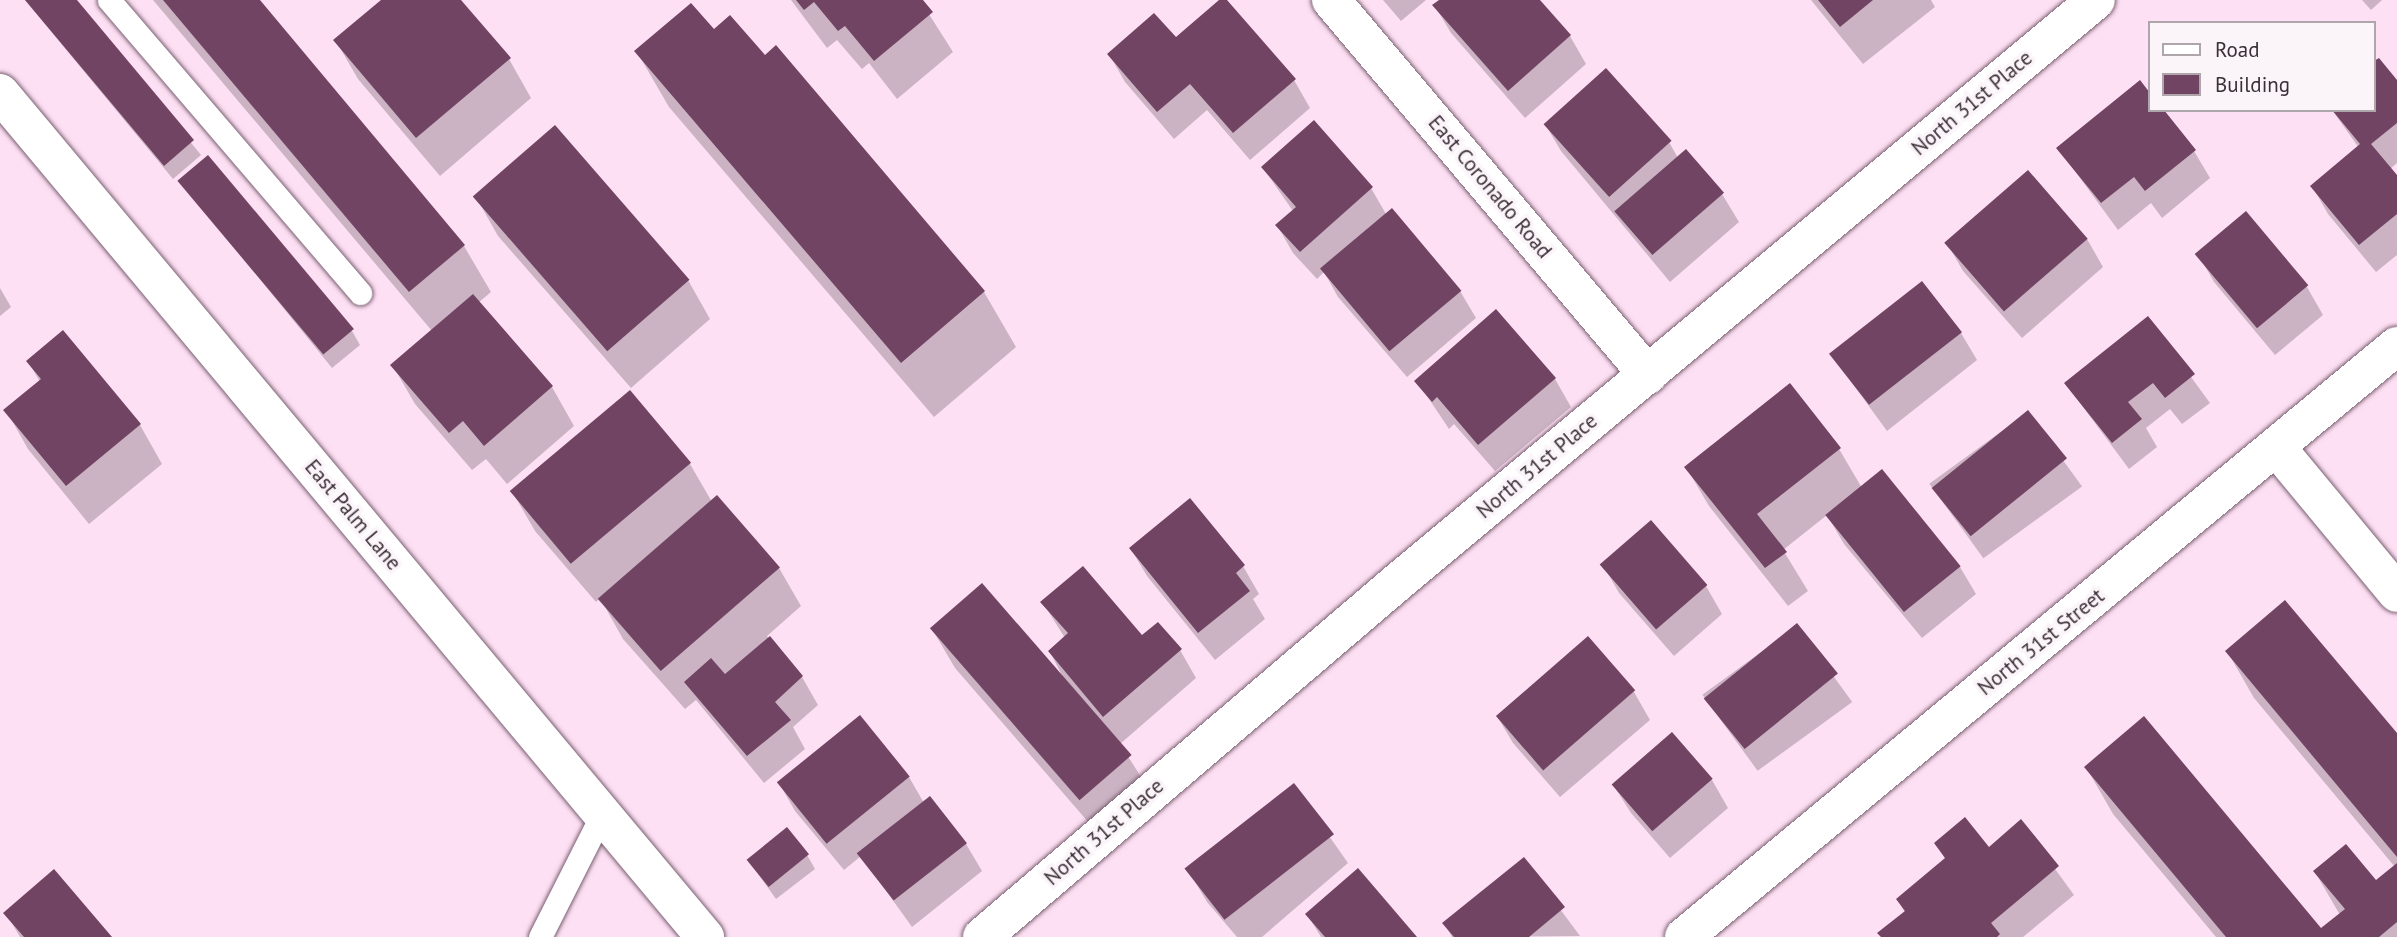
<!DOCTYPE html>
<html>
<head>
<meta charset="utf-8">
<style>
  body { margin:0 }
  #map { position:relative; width:2397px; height:937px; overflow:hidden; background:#fee0f4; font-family:"PT Sans",sans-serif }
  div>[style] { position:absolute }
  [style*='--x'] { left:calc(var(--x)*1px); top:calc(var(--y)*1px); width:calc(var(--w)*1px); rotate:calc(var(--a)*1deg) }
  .shadow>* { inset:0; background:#0003; transform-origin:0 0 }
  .building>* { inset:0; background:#714464; transform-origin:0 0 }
  .roads { filter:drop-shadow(0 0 2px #795f70) drop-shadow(0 0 2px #795f70) }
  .service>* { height:23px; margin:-11.5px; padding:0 11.5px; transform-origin:11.5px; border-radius:11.5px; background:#fff }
  .minor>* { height:38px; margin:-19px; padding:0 19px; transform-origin:19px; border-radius:19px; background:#fff }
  span { translate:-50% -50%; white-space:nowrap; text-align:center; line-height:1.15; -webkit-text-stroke:7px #fbf5f9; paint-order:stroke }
  .street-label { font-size:21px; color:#3a2f36 }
  .legend { position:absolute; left:2148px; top:21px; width:228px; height:91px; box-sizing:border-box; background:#fbf5f9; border:2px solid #aea6ab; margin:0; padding:9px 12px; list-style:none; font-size:21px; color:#3a2f36 }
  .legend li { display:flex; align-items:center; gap:14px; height:35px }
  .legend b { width:35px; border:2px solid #aea6ab }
</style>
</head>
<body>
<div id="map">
  <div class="shadow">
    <i style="clip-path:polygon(25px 0,75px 0,201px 155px,173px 179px)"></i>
    <i style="clip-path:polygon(153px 0,258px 0,464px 246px,491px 292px,478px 303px,552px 387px,574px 426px,507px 484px,486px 459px,472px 470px,415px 404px,393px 366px,432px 331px)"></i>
    <i style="clip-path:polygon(384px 0,459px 0,509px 59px,531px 98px,440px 176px,358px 79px,336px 41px)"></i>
    <i style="clip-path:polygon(791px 0,920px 0,953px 52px,897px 99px,869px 63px,862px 69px,837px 40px,827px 48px)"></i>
    <i style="clip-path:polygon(1222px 0,1294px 80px,1310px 108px,1250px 160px,1207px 110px,1174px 139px,1125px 82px,1109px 54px,1176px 40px)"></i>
    <i style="clip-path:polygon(1383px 0,1426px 0,1401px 21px)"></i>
    <i style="clip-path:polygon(1441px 0,1538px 0,1570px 36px,1586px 64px,1525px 118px,1451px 33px,1435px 6px)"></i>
    <i style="clip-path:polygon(1811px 0,1931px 0,1935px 7px,1863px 64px)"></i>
    <i style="clip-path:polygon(2362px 0,2382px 0,2371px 10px)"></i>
    <i style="clip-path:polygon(713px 32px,984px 292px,1016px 347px,934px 417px,669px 107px,637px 52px)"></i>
    <i style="clip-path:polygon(2139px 83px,2150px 96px,2150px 110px,2194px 151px,2210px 178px,2162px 218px,2151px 203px,2118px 230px,2058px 148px)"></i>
    <i style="clip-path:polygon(2397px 83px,2397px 163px,2390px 169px,2397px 178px,2397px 255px,2376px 272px,2328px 214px,2312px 186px,2359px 148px,2332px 110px,2374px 110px)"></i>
    <i style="clip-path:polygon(1545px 124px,1669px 142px,1678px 158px,1722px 194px,1739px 222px,1670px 282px,1561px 151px)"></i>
    <i style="clip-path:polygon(1263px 168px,1371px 188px,1386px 214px,1460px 291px,1476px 318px,1407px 377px,1338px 297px,1324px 272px,1317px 279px,1293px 253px,1277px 225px,1293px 211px)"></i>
    <i style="clip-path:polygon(2028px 172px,2087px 239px,2103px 267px,2022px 338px,1963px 271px,1947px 243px)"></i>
    <i style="clip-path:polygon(180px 181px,352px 331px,360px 345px,332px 368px)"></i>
    <i style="clip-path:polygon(476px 197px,688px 280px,710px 319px,631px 388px,498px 236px)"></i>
    <i style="clip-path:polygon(2198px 254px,2307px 287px,2323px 315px,2275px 355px,2214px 282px)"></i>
    <i style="clip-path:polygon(0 288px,11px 307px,0 316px)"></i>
    <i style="clip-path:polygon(1496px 312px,1555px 379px,1571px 407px,1495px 471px,1454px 424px,1449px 429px,1417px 381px)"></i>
    <i style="clip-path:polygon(2148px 318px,2210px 403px,2182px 424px,2170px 409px,2146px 428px,2157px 447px,2129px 469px,2066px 384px)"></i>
    <i style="clip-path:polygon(63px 332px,140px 425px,162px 464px,89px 524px,28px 449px,6px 410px,40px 382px,28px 361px)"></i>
    <i style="clip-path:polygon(1961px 333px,1977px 360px,1887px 431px,1831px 354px)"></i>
    <i style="clip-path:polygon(630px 393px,690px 464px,712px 502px,779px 568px,801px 606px,767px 636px,802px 677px,818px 705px,793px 727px,805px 749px,764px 783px,696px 700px,685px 709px,623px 639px,600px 598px,596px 602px,535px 531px,513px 493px)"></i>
    <i style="left:2028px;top:412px;width:92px;height:122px;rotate:54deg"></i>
    <i style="clip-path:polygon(1839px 449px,1862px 488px,1960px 567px,1976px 594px,1922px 638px,1844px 544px,1827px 515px,1783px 550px,1808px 591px,1788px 606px,1709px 506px,1686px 467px)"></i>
    <i style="clip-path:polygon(1131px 549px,1243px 566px,1259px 594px,1253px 599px,1265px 619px,1215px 660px,1147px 576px)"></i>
    <i style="clip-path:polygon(1603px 565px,1706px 586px,1722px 614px,1674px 656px,1619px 593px)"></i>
    <i style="clip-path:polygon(1043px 603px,1180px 650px,1196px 678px,1120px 744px,1152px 794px,1102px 838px,955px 668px,932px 629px,1065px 681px,1050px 652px,1065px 638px)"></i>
    <i style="left:1797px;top:626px;width:94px;height:117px;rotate:54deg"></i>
    <i style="clip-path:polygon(1588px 638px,1634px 692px,1650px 720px,1560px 797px,1513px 743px,1497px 716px)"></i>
    <i style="clip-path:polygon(2227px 651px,2397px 736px,2397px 937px,2216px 937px,2113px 814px,2086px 767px,2320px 931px,2340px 915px,2315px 872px,2376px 883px,2395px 867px,2254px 698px)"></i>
    <i style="clip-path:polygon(909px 777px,924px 803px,966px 844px,982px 871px,912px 927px,861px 856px,844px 870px,795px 811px,779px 783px)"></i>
    <i style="clip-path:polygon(1712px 780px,1728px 808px,1670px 858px,1631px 813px,1614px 786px)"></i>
    <i style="clip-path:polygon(1294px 786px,1348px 863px,1262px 937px,1237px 937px,1207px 902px,1191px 875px)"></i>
    <i style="clip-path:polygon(2021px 822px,2074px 895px,2023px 937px,1882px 937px,1905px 913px,1898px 899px,1946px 860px,1936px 843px,1988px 849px)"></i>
    <i style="clip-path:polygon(807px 855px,815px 869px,776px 899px,748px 860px)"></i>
    <i style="clip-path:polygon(1523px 859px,1580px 936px,1452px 937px,1444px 923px)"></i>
    <i style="clip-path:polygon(6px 913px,110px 937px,20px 937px)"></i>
    <i style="clip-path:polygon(1307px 914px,1414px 937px,1321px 937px)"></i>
  </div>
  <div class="building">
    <i style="clip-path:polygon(25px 0,77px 0,194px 140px,164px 166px)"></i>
    <i style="clip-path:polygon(163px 0,260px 0,465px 245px,409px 292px)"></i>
    <i style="clip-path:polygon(381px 0,461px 0,511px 58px,416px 138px,333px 40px)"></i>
    <i style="clip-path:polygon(796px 0,923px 0,933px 12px,874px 61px,845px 26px,838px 31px,814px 2px,804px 10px)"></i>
    <i style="clip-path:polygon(1219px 0,1227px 0,1296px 79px,1233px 133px,1190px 84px,1157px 112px,1107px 54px,1154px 13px,1176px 37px)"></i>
    <i style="clip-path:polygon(1439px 0,1540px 0,1571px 35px,1508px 91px,1432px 5px)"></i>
    <i style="clip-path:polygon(1818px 0,1873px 0,1840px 27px)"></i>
    <i style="clip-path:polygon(691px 3px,714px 29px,730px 15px,765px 55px,776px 45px,985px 291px,901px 363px,634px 51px)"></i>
    <i style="clip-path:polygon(2379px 58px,2397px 80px,2397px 123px,2371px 144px,2397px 175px,2397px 214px,2359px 245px,2310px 186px,2360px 144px,2332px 110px,2374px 110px,2374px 61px)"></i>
    <i style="left:1606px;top:68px;width:98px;height:84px;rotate:48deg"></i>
    <i style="clip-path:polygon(2140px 80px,2150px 93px,2150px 110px,2164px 110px,2196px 150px,2145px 191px,2134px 177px,2101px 203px,2056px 148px)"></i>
    <i style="clip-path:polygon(1314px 120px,1373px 187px,1300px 252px,1275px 225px,1296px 207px,1261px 167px)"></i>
    <i style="left:555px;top:125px;width:205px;height:109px;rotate:49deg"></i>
    <i style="left:1686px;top:149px;width:58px;height:95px;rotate:49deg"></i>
    <i style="left:208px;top:155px;width:227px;height:40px;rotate:50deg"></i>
    <i style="left:2028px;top:170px;width:91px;height:111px;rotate:49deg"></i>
    <i style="left:1392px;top:208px;width:108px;height:94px;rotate:50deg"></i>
    <i style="left:2246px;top:211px;width:97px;height:67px;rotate:50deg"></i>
    <i style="left:1922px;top:281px;width:65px;height:118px;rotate:52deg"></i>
    <i style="clip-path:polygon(473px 294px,553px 386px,484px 446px,463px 421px,449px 433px,390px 365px)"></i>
    <i style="clip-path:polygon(1496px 309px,1556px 378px,1478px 445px,1437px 397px,1432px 402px,1414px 381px)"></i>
    <i style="clip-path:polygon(2148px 316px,2195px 374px,2165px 398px,2153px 383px,2128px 402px,2142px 419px,2112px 443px,2064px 383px)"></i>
    <i style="clip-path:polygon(63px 330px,141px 424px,66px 486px,3px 410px,41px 379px,26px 361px)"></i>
    <i style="clip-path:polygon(1790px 383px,1841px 448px,1757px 514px,1787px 552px,1765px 568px,1684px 467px)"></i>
    <i style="left:630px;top:390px;width:95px;height:157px;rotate:50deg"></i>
    <i style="left:2028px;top:410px;width:62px;height:124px;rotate:51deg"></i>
    <i style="left:1882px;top:469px;width:125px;height:73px;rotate:51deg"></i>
    <i style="left:717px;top:495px;width:96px;height:158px;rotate:49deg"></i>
    <i style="clip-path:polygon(1190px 498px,1245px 565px,1236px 573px,1250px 591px,1198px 633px,1129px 548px)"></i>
    <i style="left:1651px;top:520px;width:86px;height:68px;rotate:49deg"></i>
    <i style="clip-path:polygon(1083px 566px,1142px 635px,1158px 622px,1182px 649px,1103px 717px,1048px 651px,1068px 633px,1040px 602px)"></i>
    <i style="left:982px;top:583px;width:228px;height:69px;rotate:49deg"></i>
    <i style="clip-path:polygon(2285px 600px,2397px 733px,2397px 857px,2225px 651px)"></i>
    <i style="left:1797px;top:623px;width:65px;height:120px;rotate:51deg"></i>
    <i style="clip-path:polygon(770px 636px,803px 676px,775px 702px,791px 720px,747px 756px,684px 682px,711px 658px,725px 674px)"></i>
    <i style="left:1588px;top:636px;width:72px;height:122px;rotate:49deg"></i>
    <i style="left:860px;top:715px;width:79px;height:107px;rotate:51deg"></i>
    <i style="clip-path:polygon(2144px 716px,2321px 928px,2345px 909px,2313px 871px,2346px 844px,2376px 880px,2397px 863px,2397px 922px,2379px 937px,2226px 937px,2084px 767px)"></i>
    <i style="left:1672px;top:732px;width:62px;height:80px;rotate:49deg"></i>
    <i style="left:1294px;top:783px;width:65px;height:139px;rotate:52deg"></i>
    <i style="left:930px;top:796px;width:60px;height:93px;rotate:52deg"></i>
    <i style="clip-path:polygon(1965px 817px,1989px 847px,2021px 819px,2059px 866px,1991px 923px,2000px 934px,1997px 937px,1881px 937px,1877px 933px,1905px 911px,1896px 899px,1945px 858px,1934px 843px)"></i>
    <i style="left:787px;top:827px;width:35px;height:52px;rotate:51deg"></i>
    <i style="clip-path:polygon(1524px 857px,1565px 907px,1529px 937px,1454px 937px,1442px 923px)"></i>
    <i style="clip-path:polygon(1358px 868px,1417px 937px,1325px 937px,1305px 914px)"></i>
    <i style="clip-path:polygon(54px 869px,112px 937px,24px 937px,3px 913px)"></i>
  </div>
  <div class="roads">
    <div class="service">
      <i style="--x:109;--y:0;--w:386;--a:49.4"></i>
      <i style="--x:540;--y:937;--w:138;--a:-63.2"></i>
    </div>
    <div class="minor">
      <i style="--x:1331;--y:0;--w:491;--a:49.8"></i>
      <i style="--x:0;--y:93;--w:1100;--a:50.13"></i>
      <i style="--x:2277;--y:448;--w:188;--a:50.4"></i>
      <i style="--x:982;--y:937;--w:548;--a:-40.49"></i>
      <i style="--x:1399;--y:581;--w:907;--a:-39.81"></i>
      <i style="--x:1684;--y:937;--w:926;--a:-39.66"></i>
    </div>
  </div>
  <div class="street-label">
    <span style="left:1972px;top:103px;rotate:-40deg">North 31st Place</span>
    <span style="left:1490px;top:187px;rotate:50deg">East Coronado Road</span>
    <span style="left:1537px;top:466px;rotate:-40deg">North 31st Place</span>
    <span style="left:353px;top:515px;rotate:50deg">East Palm Lane</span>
    <span style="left:2041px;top:642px;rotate:-39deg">North 31st Street</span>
    <span style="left:1104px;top:832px;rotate:-41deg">North 31st Place</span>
  </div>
  <ul class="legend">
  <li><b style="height:9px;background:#fff"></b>Road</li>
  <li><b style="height:19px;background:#714464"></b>Building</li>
  </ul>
</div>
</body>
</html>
